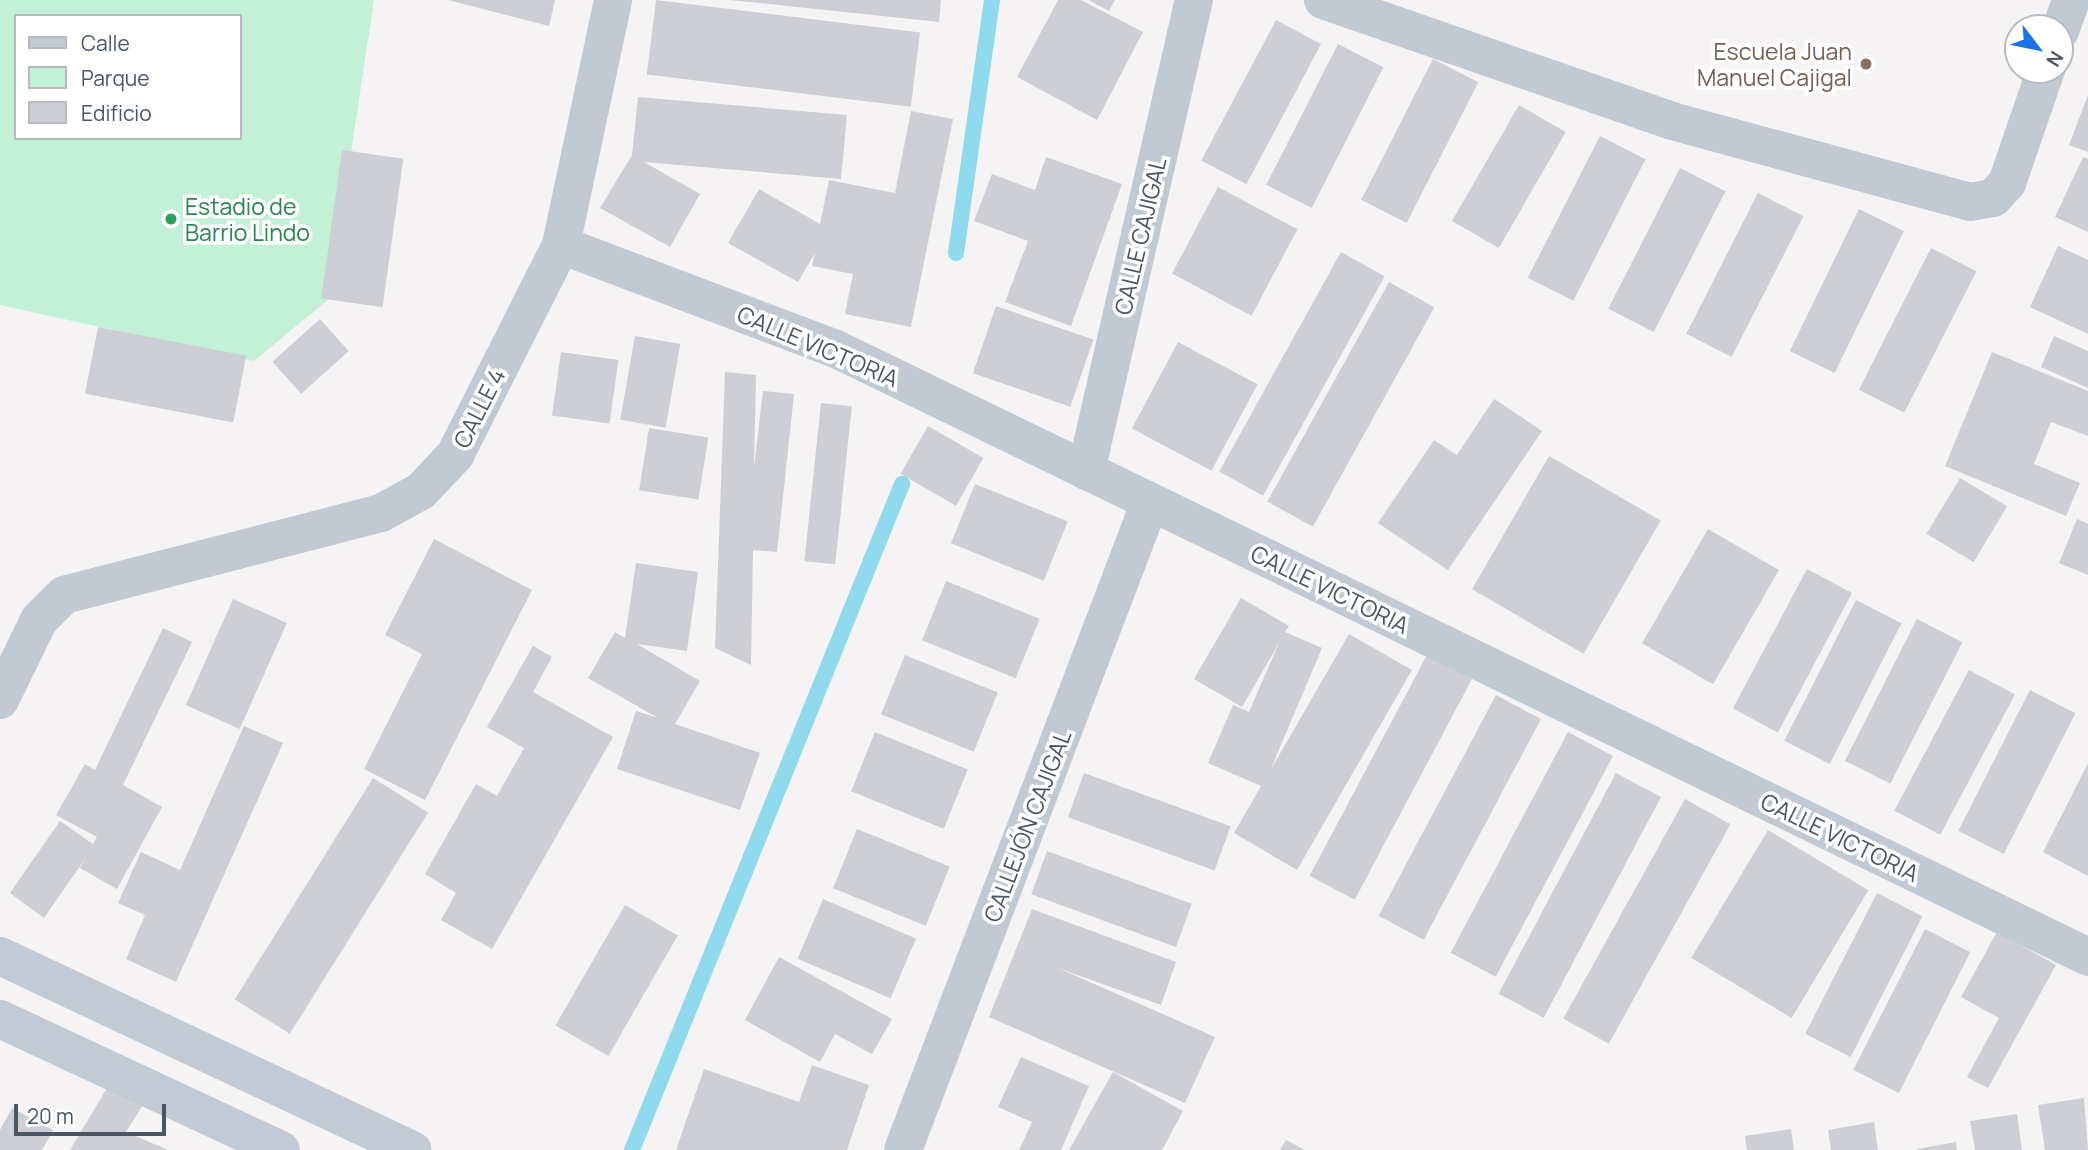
<!DOCTYPE html>
<html>
<head>
<meta charset="utf-8">
<style>
  body { margin:0 }
  #map { position:relative; width:2088px; height:1150px; overflow:hidden; background:#f5f3f3; font-family:Manrope,sans-serif }
  div>[style] { position:absolute }
  [style*='--x'] { left:calc(var(--x)*1px); top:calc(var(--y)*1px); width:calc(var(--w)*1px); rotate:calc(var(--a)*1deg) }
  .green>* { inset:0; background:#c3f1d5 }
  .stream>* { height:16px; margin:-8px; padding:0 8px; transform-origin:8px; border-radius:8px; background:#90daee }
  .building>* { inset:0; background:#cdcfd5; transform-origin:0 0 }
  .street>* { height:38px; margin:-19px; padding:0 19px; transform-origin:19px; border-radius:19px; background:#c1cad2 }
  .secondary>* { height:38px; margin:-19px; padding:0 19px; transform-origin:19px; border-radius:19px; background:#c1cbd6 }
  .dots>* { width:19px; height:19px; translate:-50% -50%; box-sizing:border-box; border:4px solid #fff; border-radius:50% }
  span { translate:-50% -50%; white-space:nowrap; text-align:center; line-height:1.15; -webkit-text-stroke:7px #fff; paint-order:stroke }
  .education-label { font-size:23px; color:#785e54 }
  .right { translate:-100% -50%; text-align:right }
  .leisure-label { font-size:23px; color:#27864d }
  .left { translate:0 -50%; text-align:left }
  .street-label { font-size:23px; color:#4a5661 }
  .legend { position:absolute; left:14px; top:14px; width:228px; height:126px; box-sizing:border-box; background:#fff; border:2px solid #b7bbc0; margin:0; padding:9px 12px; list-style:none; font-size:21px; color:#4a5661 }
  .legend li { display:flex; align-items:center; gap:14px; height:35px }
  .legend b { width:35px; border:2px solid #b7bbc0 }
  .north { position:absolute; left:2004px; top:14px; width:70px; height:70px; box-sizing:border-box; background:#fff; border:2px solid #b7bbc0; border-radius:50%; rotate:122deg; font-size:19px; font-weight:700; line-height:28px; text-align:center; color:#4a5661 }
  .north::after { content:''; display:block; margin:auto; width:24px; height:32px; background:#1a73e8; clip-path:polygon(50% 0,100% 100%,50% 72%,0 100%) }
  .scale { position:absolute; left:14px; top:1104px; width:152px; height:32px; box-sizing:border-box; border:4px solid #4a5661; border-top:0; padding-left:9px; font-size:21px; line-height:24px; white-space:nowrap; color:#4a5661; -webkit-text-stroke:5px #fff; paint-order:stroke }
</style>
</head>
<body>
<div id="map">
  <div class="green">
    <i style="clip-path:polygon(evenodd,0 0,374px 0,329px 299px,254px 361px,0 305px,0 0,16px 16px,240px 16px,240px 138px,16px 138px,16px 16px)"></i>
  </div>
  <div class="stream">
    <i style="--x:956;--y:253;--w:256;--a:-81.9"></i>
    <i style="--x:632;--y:1150;--w:719;--a:-67.93"></i>
  </div>
  <div class="building">
    <i style="clip-path:polygon(448px 0,555px 0,549px 26px)"></i>
    <i style="left:656px;top:0;width:266px;height:75px;rotate:7deg"></i>
    <i style="clip-path:polygon(730px 0,941px 0,939px 22px)"></i>
    <i style="clip-path:polygon(1058px 0,1081px 0,1143px 32px,1097px 120px,1017px 77px)"></i>
    <i style="clip-path:polygon(1088px 0,1115px 0,1109px 11px)"></i>
    <i style="left:1276px;top:20px;width:51px;height:159px;rotate:28deg"></i>
    <i style="left:1338px;top:44px;width:51px;height:158px;rotate:27deg"></i>
    <i style="left:1433px;top:59px;width:51px;height:158px;rotate:27deg"></i>
    <i style="clip-path:polygon(2088px 95px,2088px 152px,2069px 145px)"></i>
    <i style="clip-path:polygon(638px 97px,847px 115px,841px 179px,644px 162px,700px 194px,670px 247px,600px 208px,632px 155px)"></i>
    <i style="left:1519px;top:105px;width:54px;height:134px;rotate:30deg"></i>
    <i style="clip-path:polygon(911px 111px,953px 119px,911px 327px,845px 314px,853px 274px,812px 266px,815px 253px,798px 282px,728px 243px,759px 189px,820px 224px,829px 180px,895px 193px)"></i>
    <i style="left:1600px;top:136px;width:51px;height:159px;rotate:27deg"></i>
    <i style="left:342px;top:150px;width:62px;height:150px;rotate:8deg"></i>
    <i style="clip-path:polygon(1046px 157px,1122px 184px,1071px 326px,1005px 302px,1028px 241px,974px 221px,992px 174px,1035px 190px)"></i>
    <i style="clip-path:polygon(2083px 157px,2088px 159px,2088px 232px,2055px 217px)"></i>
    <i style="left:1680px;top:168px;width:51px;height:158px;rotate:27deg"></i>
    <i style="left:1218px;top:187px;width:90px;height:98px;rotate:28deg"></i>
    <i style="left:1758px;top:193px;width:51px;height:158px;rotate:27deg"></i>
    <i style="left:1859px;top:209px;width:50px;height:158px;rotate:26deg"></i>
    <i style="clip-path:polygon(2058px 246px,2088px 260px,2088px 334px,2030px 307px)"></i>
    <i style="left:1931px;top:248px;width:51px;height:159px;rotate:27deg"></i>
    <i style="left:1341px;top:252px;width:50px;height:251px;rotate:29deg"></i>
    <i style="left:1389px;top:282px;width:52px;height:251px;rotate:29deg"></i>
    <i style="left:996px;top:306px;width:103px;height:71px;rotate:19deg"></i>
    <i style="left:320px;top:319px;width:43px;height:64px;rotate:48deg"></i>
    <i style="left:98px;top:327px;width:151px;height:68px;rotate:11deg"></i>
    <i style="left:635px;top:336px;width:46px;height:85px;rotate:10deg"></i>
    <i style="clip-path:polygon(2054px 336px,2088px 351px,2088px 388px,2041px 367px)"></i>
    <i style="left:1178px;top:342px;width:90px;height:98px;rotate:28deg"></i>
    <i style="left:561px;top:352px;width:58px;height:64px;rotate:8deg"></i>
    <i style="clip-path:polygon(1992px 352px,2088px 391px,2088px 436px,2051px 422px,2034px 464px,2080px 483px,2066px 516px,1945px 466px)"></i>
    <i style="clip-path:polygon(725px 372px,756px 375px,754px 467px,763px 391px,794px 394px,777px 552px,753px 550px,751px 665px,715px 648px)"></i>
    <i style="clip-path:polygon(1494px 399px,1542px 431px,1448px 570px,1378px 523px,1434px 440px,1457px 455px)"></i>
    <i style="left:821px;top:403px;width:31px;height:159px;rotate:6deg"></i>
    <i style="left:928px;top:426px;width:64px;height:55px;rotate:30deg"></i>
    <i style="left:649px;top:428px;width:60px;height:63px;rotate:9deg"></i>
    <i style="left:1549px;top:456px;width:129px;height:154px;rotate:30deg"></i>
    <i style="left:1960px;top:478px;width:55px;height:65px;rotate:31deg"></i>
    <i style="left:975px;top:484px;width:100px;height:64px;rotate:22deg"></i>
    <i style="clip-path:polygon(2077px 519px,2088px 524px,2088px 575px,2059px 563px)"></i>
    <i style="left:1708px;top:529px;width:82px;height:132px;rotate:30deg"></i>
    <i style="clip-path:polygon(434px 539px,532px 590px,425px 800px,364px 769px,422px 654px,385px 635px)"></i>
    <i style="clip-path:polygon(636px 563px,698px 572px,687px 651px,637px 644px,700px 681px,675px 724px,760px 753px,740px 810px,617px 769px,636px 711px,658px 718px,588px 678px,615px 632px,625px 638px)"></i>
    <i style="left:1807px;top:569px;width:51px;height:158px;rotate:28deg"></i>
    <i style="left:946px;top:581px;width:101px;height:64px;rotate:22deg"></i>
    <i style="clip-path:polygon(1241px 598px,1289px 626px,1285px 632px,1322px 648px,1270px 771px,1349px 634px,1412px 670px,1297px 870px,1234px 833px,1261px 786px,1208px 763px,1233px 705px,1249px 712px,1279px 643px,1242px 707px,1194px 679px)"></i>
    <i style="left:233px;top:599px;width:59px;height:116px;rotate:24deg"></i>
    <i style="left:1856px;top:600px;width:51px;height:158px;rotate:27deg"></i>
    <i style="left:1917px;top:619px;width:51px;height:159px;rotate:27deg"></i>
    <i style="clip-path:polygon(163px 628px,192px 642px,123px 785px,162px 807px,117px 889px,80px 868px,85px 859px,44px 918px,10px 893px,60px 821px,93px 844px,97px 837px,56px 815px,85px 764px,95px 770px)"></i>
    <i style="clip-path:polygon(533px 646px,552px 657px,533px 692px,613px 737px,492px 949px,441px 920px,456px 893px,425px 874px,476px 784px,497px 796px,524px 748px,487px 727px)"></i>
    <i style="left:905px;top:655px;width:100px;height:64px;rotate:22deg"></i>
    <i style="left:1427px;top:655px;width:51px;height:250px;rotate:28deg"></i>
    <i style="left:1969px;top:670px;width:52px;height:159px;rotate:28deg"></i>
    <i style="left:2030px;top:690px;width:51px;height:158px;rotate:27deg"></i>
    <i style="left:1496px;top:695px;width:51px;height:250px;rotate:28deg"></i>
    <i style="clip-path:polygon(244px 726px,283px 743px,176px 982px,126px 959px,145px 915px,118px 903px,141px 852px,180px 870px)"></i>
    <i style="left:875px;top:732px;width:100px;height:64px;rotate:22deg"></i>
    <i style="left:1568px;top:732px;width:51px;height:250px;rotate:28deg"></i>
    <i style="clip-path:polygon(2088px 763px,2088px 876px,2043px 852px)"></i>
    <i style="left:1084px;top:773px;width:156px;height:47px;rotate:20deg"></i>
    <i style="left:1616px;top:773px;width:51px;height:250px;rotate:28deg"></i>
    <i style="left:373px;top:778px;width:65px;height:261px;rotate:32deg"></i>
    <i style="left:1685px;top:799px;width:52px;height:251px;rotate:29deg"></i>
    <i style="left:857px;top:829px;width:100px;height:64px;rotate:22deg"></i>
    <i style="left:1768px;top:830px;width:117px;height:149px;rotate:31deg"></i>
    <i style="left:1047px;top:851px;width:154px;height:46px;rotate:20deg"></i>
    <i style="left:1877px;top:893px;width:51px;height:158px;rotate:27deg"></i>
    <i style="left:823px;top:899px;width:101px;height:65px;rotate:23deg"></i>
    <i style="left:625px;top:905px;width:61px;height:139px;rotate:30deg"></i>
    <i style="clip-path:polygon(1032px 909px,1176px 962px,1161px 1005px,1058px 968px,1215px 1037px,1185px 1103px,989px 1017px)"></i>
    <i style="left:1925px;top:929px;width:51px;height:158px;rotate:27deg"></i>
    <i style="clip-path:polygon(1997px 932px,2056px 965px,1988px 1088px,1967px 1077px,1999px 1018px,1961px 997px)"></i>
    <i style="clip-path:polygon(779px 957px,892px 1019px,872px 1054px,835px 1034px,820px 1062px,745px 1020px)"></i>
    <i style="clip-path:polygon(1021px 1057px,1089px 1086px,1061px 1150px,1019px 1150px,1032px 1122px,998px 1107px)"></i>
    <i style="clip-path:polygon(812px 1065px,869px 1085px,847px 1150px,676px 1150px,704px 1069px,799px 1102px)"></i>
    <i style="clip-path:polygon(1113px 1072px,1183px 1111px,1162px 1150px,1069px 1150px)"></i>
    <i style="clip-path:polygon(110px 1083px,144px 1103px,126px 1132px,168px 1150px,70px 1150px)"></i>
    <i style="clip-path:polygon(2084px 1098px,2088px 1150px,2045px 1150px,2038px 1105px)"></i>
    <i style="clip-path:polygon(12px 1108px,53px 1130px,42px 1150px,0 1150px,0 1130px)"></i>
    <i style="clip-path:polygon(2017px 1114px,2022px 1150px,1975px 1150px,1970px 1121px)"></i>
    <i style="clip-path:polygon(1874px 1122px,1878px 1150px,1831px 1150px,1828px 1130px)"></i>
    <i style="clip-path:polygon(1791px 1129px,1794px 1150px,1747px 1150px,1745px 1136px)"></i>
    <i style="clip-path:polygon(1286px 1140px,1305px 1150px,1280px 1150px)"></i>
    <i style="clip-path:polygon(1956px 1142px,1957px 1150px,1918px 1150px,1917px 1149px)"></i>
  </div>
  <div class="street">
    <i style="--x:1323;--y:0;--w:369;--a:19.1"></i>
    <i style="--x:1672;--y:121;--w:309;--a:15.2"></i>
    <i style="--x:1970;--y:202;--w:23;--a:-10"></i>
    <i style="--x:1993;--y:198;--w:21;--a:-47"></i>
    <i style="--x:2007;--y:183;--w:120;--a:-71"></i>
    <i style="--x:2060;--y:31;--w:33;--a:-70"></i>
    <i style="--x:561;--y:245;--w:294;--a:20.7"></i>
    <i style="--x:836;--y:349;--w:1392;--a:25.9"></i>
    <i style="--x:1086;--y:471;--w:483;--a:-77.1"></i>
    <i style="--x:0;--y:700;--w:89;--a:-64"></i>
    <i style="--x:39;--y:620;--w:35;--a:-45"></i>
    <i style="--x:64;--y:595;--w:327;--a:-14.5"></i>
    <i style="--x:381;--y:513;--w:46;--a:-28.8"></i>
    <i style="--x:421;--y:491;--w:50;--a:-46.6"></i>
    <i style="--x:455;--y:455;--w:235;--a:-63.2"></i>
    <i style="--x:561;--y:245;--w:250;--a:-78"></i>
    <i style="--x:903;--y:1150;--w:693;--a:-69.13"></i>
  </div>
  <div class="secondary">
    <i style="--x:0;--y:956;--w:456;--a:25.2"></i>
    <i style="--x:0;--y:1019;--w:310;--a:25"></i>
  </div>
  <div class="dots">
    <i style="left:1866px;top:64px;background:#8d6e63"></i>
    <i style="left:171px;top:219px;background:#2e9e5b"></i>
  </div>
  <div class="education-label">
    <span class="right" style="left:1852px;top:64px">Escuela Juan<br>Manuel Cajigal</span>
  </div>
  <div class="leisure-label">
    <span class="left" style="left:185px;top:219px">Estadio de<br>Barrio Lindo</span>
  </div>
  <div class="street-label">
    <span style="left:1140px;top:236px;rotate:-77deg">CALLE CAJIGAL</span>
    <span style="left:818px;top:346px;rotate:23deg">CALLE VICTORIA</span>
    <span style="left:479px;top:408px;rotate:-63deg">CALLE 4</span>
    <span style="left:1330px;top:589px;rotate:26deg">CALLE VICTORIA</span>
    <span style="left:1027px;top:826px;rotate:-69deg">CALLEJÓN CAJIGAL</span>
    <span style="left:1840px;top:837px;rotate:26deg">CALLE VICTORIA</span>
  </div>
  <ul class="legend">
  <li><b style="height:9px;background:#c1cbd6"></b>Calle</li>
  <li><b style="height:19px;background:#c3f1d5"></b>Parque</li>
  <li><b style="height:19px;background:#cdcfd5"></b>Edificio</li>
  </ul>
  <div class="north">N</div>
  <div class="scale">20 m</div>
</div>
</body>
</html>
